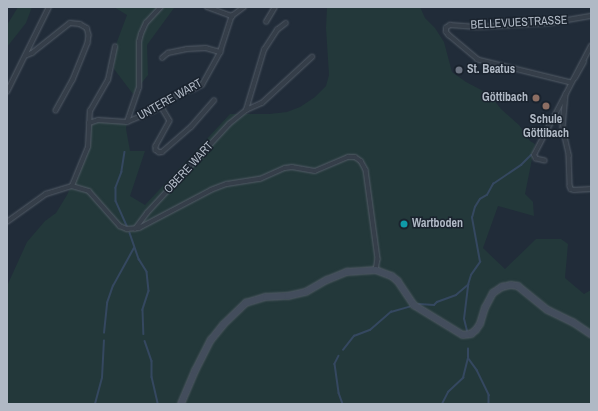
<!DOCTYPE html>
<html>
<head>
<meta charset="utf-8">
<style>
  body { margin:0 }
  #map { position:relative; width:598px; height:411px; overflow:hidden; background:#212c39; font-family:"Archivo Narrow",sans-serif }
  div>[style] { position:absolute }
  [style*='--x'] { left:calc(var(--x)*1px); top:calc(var(--y)*1px); width:calc(var(--w)*1px); rotate:calc(var(--a)*1deg) }
  .green>* { inset:0; background:#23383a }
  .stream>* { height:1.5px; margin:-0.75px; padding:0 0.75px; transform-origin:0.75px; border-radius:0.75px; background:#354860 }
  .roads { filter:drop-shadow(0 0 1px #535c67) drop-shadow(0 0 1px #535c67) }
  .street>* { height:3.5px; margin:-1.75px; padding:0 1.75px; transform-origin:1.75px; border-radius:1.75px; background:#353e49 }
  .secondary>* { height:5.5px; margin:-2.75px; padding:0 2.75px; transform-origin:2.75px; border-radius:2.75px; background:#434d5c }
  .dots>* { width:11px; height:11px; translate:-50% -50%; box-sizing:border-box; border:2px solid #1a232e; border-radius:50% }
  span { translate:-50% -50%; white-space:nowrap; text-align:center; line-height:1.15; -webkit-text-stroke:3px #1a232e; paint-order:stroke }
  .street-label { font-size:12px; color:#b0b9c5 }
  .poi-label { font-size:12px; color:#b0b9c5; font-weight:700 }
  .left { translate:0 -50%; text-align:left }
  .right { translate:-100% -50%; text-align:right }
  .frame { position:absolute; inset:0; border:8px solid #b0b9c5; pointer-events:none }
</style>
</head>
<body>
<div id="map">
  <div class="green">
    <i style="clip-path:polygon(18px 7px,32px 7px,26px 23px,7px 47px,7px 25px)"></i>
    <i style="clip-path:polygon(114px 7px,174px 8px,147px 45px,148px 75px,133px 94px,114px 69px,115px 47px,127px 15px)"></i>
    <i style="clip-path:polygon(327px 7px,420px 7px,425px 18px,435px 28px,444px 42px,452px 72px,466px 82px,489px 94px,501px 109px,519px 125px,530px 141px,535px 144px,525px 194px,533px 202px,534px 216px,498px 206px,483px 248px,505px 269px,536px 239px,561px 239px,568px 244px,565px 278px,584px 294px,591px 290px,591px 404px,7px 404px,7px 286px,27px 242px,45px 221px,56px 213px,67px 195px,88px 147px,89px 123px,93px 121px,127px 122px,126px 129px,130px 151px,145px 151px,130px 196px,145px 205px,230px 114px,269px 114px,287px 112px,300px 107px,315px 97px,326px 86px,329px 75px,326px 28px)"></i>
  </div>
  <div class="stream">
    <i style="--x:125;--y:152;--w:20;--a:99"></i>
    <i style="--x:122;--y:172;--w:17;--a:111"></i>
    <i style="--x:116;--y:188;--w:13;--a:90"></i>
    <i style="--x:116;--y:201;--w:27;--a:66"></i>
    <i style="--x:130;--y:233;--w:28;--a:71"></i>
    <i style="--x:139;--y:259;--w:15;--a:58"></i>
    <i style="--x:147;--y:272;--w:19;--a:84"></i>
    <i style="--x:149;--y:291;--w:20;--a:108"></i>
    <i style="--x:143;--y:310;--w:24;--a:88"></i>
    <i style="--x:419;--y:304;--w:15;--a:4"></i>
    <i style="--x:434;--y:305;--w:4;--a:-45"></i>
    <i style="--x:437;--y:302;--w:20;--a:-20"></i>
    <i style="--x:456;--y:295;--w:16;--a:-40"></i>
    <i style="--x:468;--y:285;--w:10;--a:-73"></i>
    <i style="--x:471;--y:275;--w:16;--a:-55"></i>
    <i style="--x:480;--y:262;--w:45;--a:-100.3"></i>
    <i style="--x:472;--y:218;--w:11;--a:-75"></i>
    <i style="--x:475;--y:207;--w:9;--a:-58"></i>
    <i style="--x:480;--y:199;--w:8;--a:-30"></i>
    <i style="--x:487;--y:195;--w:13;--a:-61"></i>
    <i style="--x:493;--y:184;--w:34;--a:-34"></i>
    <i style="--x:521;--y:165;--w:14;--a:-45"></i>
    <i style="--x:467;--y:331;--w:12;--a:-104"></i>
    <i style="--x:464;--y:319;--w:34;--a:-83"></i>
    <i style="--x:104;--y:333;--w:30;--a:-84"></i>
    <i style="--x:107;--y:303;--w:18;--a:-71"></i>
    <i style="--x:113;--y:286;--w:43;--a:-61.1"></i>
    <i style="--x:145;--y:341;--w:21;--a:71"></i>
    <i style="--x:152;--y:361;--w:16;--a:90"></i>
    <i style="--x:152;--y:377;--w:28;--a:77"></i>
    <i style="--x:343;--y:350;--w:18;--a:-52"></i>
    <i style="--x:354;--y:336;--w:17;--a:-21"></i>
    <i style="--x:370;--y:330;--w:28;--a:-41"></i>
    <i style="--x:391;--y:312;--w:19;--a:-16"></i>
    <i style="--x:339;--y:356;--w:9;--a:117"></i>
    <i style="--x:335;--y:364;--w:29;--a:82"></i>
    <i style="--x:339;--y:393;--w:12;--a:70"></i>
    <i style="--x:469;--y:359;--w:14;--a:54"></i>
    <i style="--x:477;--y:370;--w:28;--a:64"></i>
    <i style="--x:489;--y:395;--w:9;--a:90"></i>
    <i style="--x:95;--y:404;--w:27;--a:-75"></i>
    <i style="--x:102;--y:378;--w:37;--a:-87"></i>
    <i style="--x:442;--y:404;--w:13;--a:-63"></i>
    <i style="--x:448;--y:392;--w:21;--a:-43"></i>
    <i style="--x:463;--y:378;--w:21;--a:-76"></i>
    <i style="--x:468;--y:358;--w:9;--a:-90"></i>
  </div>
  <div class="roads">
    <div class="street">
      <i style="--x:207;--y:7;--w:27;--a:20"></i>
      <i style="--x:266;--y:22;--w:17;--a:-59"></i>
      <i style="--x:25;--y:56;--w:8;--a:-23"></i>
      <i style="--x:32;--y:53;--w:48;--a:-38.3"></i>
      <i style="--x:70;--y:23;--w:10;--a:6"></i>
      <i style="--x:80;--y:24;--w:8;--a:30"></i>
      <i style="--x:87;--y:28;--w:7;--a:74"></i>
      <i style="--x:89;--y:35;--w:8;--a:97"></i>
      <i style="--x:88;--y:43;--w:40;--a:112"></i>
      <i style="--x:73;--y:80;--w:35;--a:119"></i>
      <i style="--x:162;--y:58;--w:8;--a:-40"></i>
      <i style="--x:168;--y:53;--w:19;--a:-12"></i>
      <i style="--x:187;--y:49;--w:19;--a:-3"></i>
      <i style="--x:206;--y:48;--w:15;--a:16"></i>
      <i style="--x:575;--y:78;--w:18;--a:-61"></i>
      <i style="--x:571;--y:83;--w:96;--a:-166.1"></i>
      <i style="--x:478;--y:60;--w:38;--a:-140"></i>
      <i style="--x:449;--y:36;--w:5;--a:-127"></i>
      <i style="--x:446;--y:32;--w:4;--a:-90"></i>
      <i style="--x:446;--y:28;--w:5;--a:-37"></i>
      <i style="--x:450;--y:25;--w:27;--a:4"></i>
      <i style="--x:477;--y:27;--w:73;--a:-3.1"></i>
      <i style="--x:550;--y:23;--w:42;--a:-9.7"></i>
      <i style="--x:7;--y:92;--w:95;--a:-63.7"></i>
      <i style="--x:566;--y:94;--w:34;--a:95"></i>
      <i style="--x:563;--y:128;--w:28;--a:77"></i>
      <i style="--x:569;--y:155;--w:31;--a:88"></i>
      <i style="--x:570;--y:186;--w:3;--a:72"></i>
      <i style="--x:571;--y:189;--w:3;--a:18"></i>
      <i style="--x:574;--y:190;--w:17;--a:-3"></i>
      <i style="--x:161;--y:106;--w:17;--a:59"></i>
      <i style="--x:170;--y:121;--w:29;--a:119"></i>
      <i style="--x:156;--y:146;--w:4;--a:90"></i>
      <i style="--x:156;--y:150;--w:4;--a:34"></i>
      <i style="--x:159;--y:152;--w:3;--a:0"></i>
      <i style="--x:162;--y:152;--w:38;--a:-41"></i>
      <i style="--x:191;--y:127;--w:35;--a:-49"></i>
      <i style="--x:246;--y:110;--w:63;--a:-73.3"></i>
      <i style="--x:264;--y:50;--w:24;--a:-57"></i>
      <i style="--x:277;--y:30;--w:11;--a:-38"></i>
      <i style="--x:552;--y:118;--w:12;--a:20"></i>
      <i style="--x:127;--y:122;--w:36;--a:-71"></i>
      <i style="--x:139;--y:88;--w:46;--a:-90"></i>
      <i style="--x:139;--y:42;--w:8;--a:-76"></i>
      <i style="--x:141;--y:34;--w:12;--a:-66"></i>
      <i style="--x:146;--y:23;--w:22;--a:-47"></i>
      <i style="--x:89;--y:123;--w:9;--a:-18"></i>
      <i style="--x:98;--y:120;--w:29;--a:4"></i>
      <i style="--x:127;--y:122;--w:28;--a:-23"></i>
      <i style="--x:153;--y:111;--w:35;--a:-33"></i>
      <i style="--x:182;--y:92;--w:12;--a:-14"></i>
      <i style="--x:194;--y:89;--w:9;--a:-27"></i>
      <i style="--x:202;--y:85;--w:38;--a:-61"></i>
      <i style="--x:220;--y:52;--w:38;--a:-72"></i>
      <i style="--x:232;--y:16;--w:15;--a:-37"></i>
      <i style="--x:545;--y:161;--w:9;--a:-167"></i>
      <i style="--x:536;--y:159;--w:4;--a:-117"></i>
      <i style="--x:534;--y:155;--w:123;--a:-62.4"></i>
      <i style="--x:72;--y:186;--w:42;--a:-67.7"></i>
      <i style="--x:88;--y:147;--w:36;--a:-87"></i>
      <i style="--x:90;--y:111;--w:36;--a:-60"></i>
      <i style="--x:108;--y:80;--w:34;--a:-78"></i>
      <i style="--x:7;--y:222;--w:48;--a:-35.7"></i>
      <i style="--x:46;--y:194;--w:27;--a:-17"></i>
      <i style="--x:72;--y:186;--w:18;--a:16"></i>
      <i style="--x:89;--y:191;--w:47;--a:48.5"></i>
      <i style="--x:120;--y:226;--w:8;--a:23"></i>
      <i style="--x:127;--y:229;--w:12;--a:-5"></i>
      <i style="--x:139;--y:228;--w:81;--a:-27.8"></i>
      <i style="--x:211;--y:190;--w:17;--a:-21"></i>
      <i style="--x:227;--y:184;--w:33;--a:-9"></i>
      <i style="--x:260;--y:179;--w:27;--a:-24"></i>
      <i style="--x:285;--y:168;--w:7;--a:-8"></i>
      <i style="--x:292;--y:167;--w:23;--a:10"></i>
      <i style="--x:315;--y:171;--w:36;--a:-23"></i>
      <i style="--x:348;--y:157;--w:7;--a:0"></i>
      <i style="--x:355;--y:157;--w:7;--a:34"></i>
      <i style="--x:361;--y:161;--w:10;--a:61"></i>
      <i style="--x:366;--y:170;--w:90;--a:82.3"></i>
      <i style="--x:378;--y:259;--w:11;--a:100"></i>
      <i style="--x:135;--y:229;--w:20;--a:-53"></i>
      <i style="--x:147;--y:213;--w:121;--a:-47.3"></i>
      <i style="--x:229;--y:124;--w:22;--a:-39"></i>
      <i style="--x:246;--y:110;--w:17;--a:-24"></i>
      <i style="--x:262;--y:103;--w:68;--a:-42.6"></i>
    </div>
    <div class="secondary">
      <i style="--x:181;--y:404;--w:36;--a:-67"></i>
      <i style="--x:195;--y:371;--w:35;--a:-63"></i>
      <i style="--x:211;--y:340;--w:19;--a:-51"></i>
      <i style="--x:223;--y:325;--w:32;--a:-44"></i>
      <i style="--x:246;--y:303;--w:21;--a:-17"></i>
      <i style="--x:266;--y:297;--w:22;--a:-3"></i>
      <i style="--x:288;--y:296;--w:18;--a:-13"></i>
      <i style="--x:306;--y:292;--w:24;--a:-30"></i>
      <i style="--x:327;--y:280;--w:22;--a:-22"></i>
      <i style="--x:347;--y:272;--w:29;--a:-4"></i>
      <i style="--x:376;--y:270;--w:17;--a:21"></i>
      <i style="--x:392;--y:276;--w:8;--a:40"></i>
      <i style="--x:398;--y:281;--w:29;--a:56"></i>
      <i style="--x:414;--y:305;--w:57;--a:31.5"></i>
      <i style="--x:463;--y:335;--w:8;--a:-7"></i>
      <i style="--x:471;--y:334;--w:6;--a:-39"></i>
      <i style="--x:476;--y:330;--w:7;--a:-56"></i>
      <i style="--x:480;--y:324;--w:17;--a:-73"></i>
      <i style="--x:485;--y:308;--w:17;--a:-62"></i>
      <i style="--x:493;--y:293;--w:11;--a:-34"></i>
      <i style="--x:502;--y:287;--w:9;--a:-13"></i>
      <i style="--x:511;--y:285;--w:7;--a:8"></i>
      <i style="--x:518;--y:286;--w:38;--a:39"></i>
      <i style="--x:548;--y:310;--w:28;--a:26"></i>
      <i style="--x:573;--y:322;--w:22;--a:34"></i>
    </div>
  </div>
  <div class="dots">
    <i style="left:459px;top:70px;background:#6b7280"></i>
    <i style="left:536px;top:98px;background:#8d6e63"></i>
    <i style="left:546px;top:106px;background:#8d6e63"></i>
    <i style="left:404px;top:224px;background:#0f9aa8"></i>
  </div>
  <div class="street-label">
    <span style="left:519px;top:23px;rotate:-3deg">BELLEVUESTRASSE</span>
    <span style="left:170px;top:100px;rotate:-29deg">UNTERE WART</span>
    <span style="left:189px;top:168px;rotate:-47deg">OBERE WART</span>
  </div>
  <div class="poi-label">
    <span class="left" style="left:467px;top:70px">St. Beatus</span>
    <span class="right" style="left:528px;top:98px">Göttibach</span>
    <span style="left:546px;top:127px">Schule<br>Göttibach</span>
    <span class="left" style="left:412px;top:224px">Wartboden</span>
  </div>
  <div class="frame"></div>
</div>
</body>
</html>
